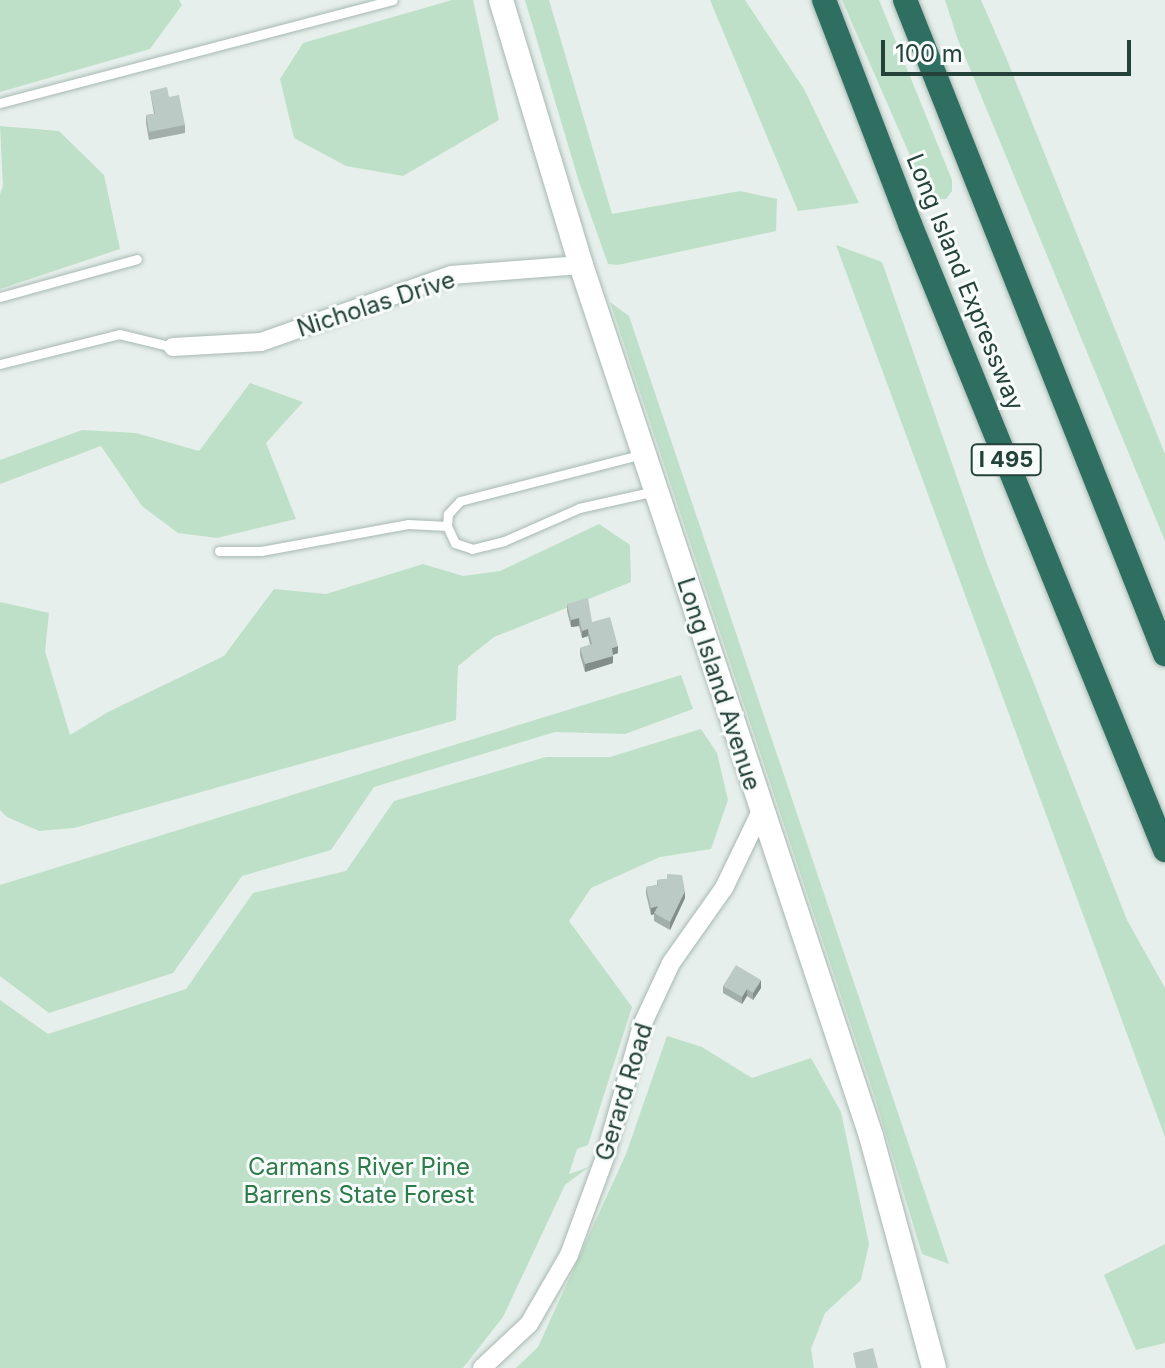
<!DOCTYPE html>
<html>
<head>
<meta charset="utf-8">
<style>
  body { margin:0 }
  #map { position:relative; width:1165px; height:1368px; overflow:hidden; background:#e6efeb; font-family:Inter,sans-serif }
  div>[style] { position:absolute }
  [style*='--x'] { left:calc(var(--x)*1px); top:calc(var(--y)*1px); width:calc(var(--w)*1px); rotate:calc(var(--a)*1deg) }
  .green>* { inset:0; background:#bfe0c8 }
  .roads { filter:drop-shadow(0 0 2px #a8b8b2) drop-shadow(0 0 2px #a8b8b2) }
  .lane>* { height:9px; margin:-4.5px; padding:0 4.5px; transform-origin:4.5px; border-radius:4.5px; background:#fff }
  .street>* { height:18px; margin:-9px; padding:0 9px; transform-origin:9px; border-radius:9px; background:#fff }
  .secondary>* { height:24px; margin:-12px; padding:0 12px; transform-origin:12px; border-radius:12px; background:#fff }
  .highway>* { height:24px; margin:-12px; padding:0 12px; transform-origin:12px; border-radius:12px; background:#2f6f62 }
  .wall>* { inset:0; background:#a1aea9 }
  .shaded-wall>* { inset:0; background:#838d89 }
  .building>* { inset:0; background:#bbcac4 }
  span { translate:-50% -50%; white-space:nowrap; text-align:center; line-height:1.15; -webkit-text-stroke:6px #f7fbf9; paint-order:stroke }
  .shield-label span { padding:2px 6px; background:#f7fbf9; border:2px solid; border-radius:6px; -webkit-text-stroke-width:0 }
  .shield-label { font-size:22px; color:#24423a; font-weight:700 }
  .street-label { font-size:24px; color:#24423a }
  .park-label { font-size:24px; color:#2d7a4b }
  .scale { position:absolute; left:881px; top:40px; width:250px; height:36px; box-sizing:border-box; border:4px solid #24423a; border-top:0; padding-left:10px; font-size:24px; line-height:28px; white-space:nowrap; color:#24423a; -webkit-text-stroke:6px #f7fbf9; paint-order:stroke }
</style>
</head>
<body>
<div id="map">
  <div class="green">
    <i style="clip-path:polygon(0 0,179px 0,182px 5px,150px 49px,0 92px)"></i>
    <i style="clip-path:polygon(452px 0,473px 0,499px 120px,403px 176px,346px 166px,294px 138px,280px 79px,303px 43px)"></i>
    <i style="clip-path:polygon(525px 0,549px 0,612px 214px,740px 191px,777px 199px,776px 231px,618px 265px,608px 264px,579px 182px)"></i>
    <i style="clip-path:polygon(710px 0,745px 0,804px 89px,859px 203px,798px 211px)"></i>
    <i style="clip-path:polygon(842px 0,879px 0,952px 180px,952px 191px,946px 199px,934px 199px,926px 192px)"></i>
    <i style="clip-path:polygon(945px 0,981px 0,1005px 55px,1165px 454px,1165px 541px,958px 40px)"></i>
    <i style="clip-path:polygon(0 126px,59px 131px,104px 175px,120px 249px,0 289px,0 194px,3px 186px)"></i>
    <i style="clip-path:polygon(836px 245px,882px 262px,987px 564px,1127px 920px,1165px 988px,1165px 1137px)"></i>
    <i style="clip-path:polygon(610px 302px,629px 316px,949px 1264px,922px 1254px,875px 1098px)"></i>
    <i style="clip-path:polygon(250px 383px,303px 402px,266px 443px,296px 519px,217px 538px,178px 533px,142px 506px,101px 446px,0 484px,0 460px,82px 430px,136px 433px,199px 451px)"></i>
    <i style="clip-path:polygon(599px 524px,630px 545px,631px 582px,494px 637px,458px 666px,456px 720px,74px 828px,39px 831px,7px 817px,0 810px,0 602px,49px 613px,45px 651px,70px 735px,108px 712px,224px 656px,274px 589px,326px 594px,423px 564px,463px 576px,500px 571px)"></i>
    <i style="clip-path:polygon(681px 675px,693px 709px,625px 734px,555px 732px,374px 787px,331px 850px,242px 876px,173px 973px,49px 1013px,0 976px,0 885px)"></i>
    <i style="clip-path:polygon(701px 729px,717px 753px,728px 800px,711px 849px,660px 857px,591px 888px,569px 921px,632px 1007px,588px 1145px,577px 1149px,569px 1174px,589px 1167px,565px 1185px,503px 1317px,463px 1368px,0 1368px,0 1000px,48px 1034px,186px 989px,253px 893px,346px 871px,394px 801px,546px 757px,610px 757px)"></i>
    <i style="clip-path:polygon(667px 1036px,702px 1047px,752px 1078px,811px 1058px,841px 1112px,869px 1244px,861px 1280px,825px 1313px,811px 1349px,814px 1368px,516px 1368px,538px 1347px,626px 1154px)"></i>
    <i style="clip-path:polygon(1165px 1244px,1165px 1343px,1136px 1350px,1104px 1275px)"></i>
  </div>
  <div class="roads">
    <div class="lane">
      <i style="--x:0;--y:103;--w:406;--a:-14.7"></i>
      <i style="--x:0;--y:297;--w:142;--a:-15.5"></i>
      <i style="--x:0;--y:364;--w:123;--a:-14.1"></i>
      <i style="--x:119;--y:334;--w:56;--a:13.5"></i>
      <i style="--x:643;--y:454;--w:189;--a:165.6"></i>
      <i style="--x:460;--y:501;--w:18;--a:133"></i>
      <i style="--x:448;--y:514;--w:12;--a:95"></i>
      <i style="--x:447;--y:526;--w:19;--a:65"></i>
      <i style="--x:455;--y:543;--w:18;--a:19"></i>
      <i style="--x:472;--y:549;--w:33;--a:-14"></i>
      <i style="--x:504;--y:541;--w:82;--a:-23.7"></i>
      <i style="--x:579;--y:508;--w:78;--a:-12.6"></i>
      <i style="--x:219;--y:551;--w:42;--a:0"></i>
      <i style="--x:261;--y:551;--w:149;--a:-10.4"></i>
      <i style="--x:408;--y:524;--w:39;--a:3"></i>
    </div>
    <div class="street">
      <i style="--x:173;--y:347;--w:88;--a:-3.3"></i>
      <i style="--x:261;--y:342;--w:201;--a:-19.4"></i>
      <i style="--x:451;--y:275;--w:130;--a:-4.4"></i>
      <i style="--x:482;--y:1368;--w:64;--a:-43.1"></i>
      <i style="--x:529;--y:1324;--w:80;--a:-59.9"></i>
      <i style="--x:569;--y:1255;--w:104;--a:-69.8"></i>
      <i style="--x:605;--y:1157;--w:137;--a:-74.3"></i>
      <i style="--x:642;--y:1025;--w:68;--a:-64.9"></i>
      <i style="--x:671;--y:963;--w:92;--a:-54.8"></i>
      <i style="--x:724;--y:888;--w:85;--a:-64.3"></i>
    </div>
    <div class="secondary">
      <i style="--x:501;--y:0;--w:277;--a:73.2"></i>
      <i style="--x:581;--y:265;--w:918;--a:71.58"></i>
      <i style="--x:871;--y:1136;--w:240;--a:74.8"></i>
    </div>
    <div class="highway">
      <i style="--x:824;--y:0;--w:240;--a:69"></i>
      <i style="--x:910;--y:224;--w:676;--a:67.84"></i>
      <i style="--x:905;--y:0;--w:704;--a:68.32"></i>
    </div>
  </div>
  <div class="wall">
    <i style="clip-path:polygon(150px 91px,169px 97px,185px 125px,185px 133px,149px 140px,146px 123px,146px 115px,154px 114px)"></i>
    <i style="clip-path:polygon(567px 604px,592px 622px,618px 653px,613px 655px,613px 663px,585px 672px,580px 655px,580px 648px,590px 645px,588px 636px,582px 638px,579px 626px,571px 627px,567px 611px)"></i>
    <i style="clip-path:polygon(667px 874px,685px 898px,670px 930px,654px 921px,654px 914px,651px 915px,646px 894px,646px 887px,657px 885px,657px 880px,667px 879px)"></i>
    <i style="clip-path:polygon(723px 986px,761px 988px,753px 1000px,747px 996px,742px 1004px,723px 993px)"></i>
  </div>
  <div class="shaded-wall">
    <i style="clip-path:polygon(579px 618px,579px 626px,571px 627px,571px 620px)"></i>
    <i style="clip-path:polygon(588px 629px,588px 636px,582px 638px,582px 631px)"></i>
    <i style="clip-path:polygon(618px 646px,618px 653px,612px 655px,612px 648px)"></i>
    <i style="clip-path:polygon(613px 656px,613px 663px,585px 672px,585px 664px)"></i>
    <i style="clip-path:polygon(685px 891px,685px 898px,670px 930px,670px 922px)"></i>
    <i style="clip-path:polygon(658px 906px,658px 913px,651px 915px,651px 908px)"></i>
    <i style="clip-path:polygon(761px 980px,761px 988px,753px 1000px,753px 993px)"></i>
    <i style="clip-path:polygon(747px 989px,747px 996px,742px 1004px,742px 997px)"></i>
  </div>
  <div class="building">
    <i style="clip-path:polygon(167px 87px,169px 97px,179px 95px,185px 125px,149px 132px,146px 115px,155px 114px,150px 91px)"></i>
    <i style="clip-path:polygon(588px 598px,592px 622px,610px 617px,618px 646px,612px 648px,613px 656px,585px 664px,580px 648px,592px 644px,588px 629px,582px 631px,579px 618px,571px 620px,567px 604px)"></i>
    <i style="clip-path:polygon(667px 874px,682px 875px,685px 891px,670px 922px,654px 913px,658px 906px,651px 908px,646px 887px,658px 885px,657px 880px,667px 879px)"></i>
    <i style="clip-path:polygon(736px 965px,761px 980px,753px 993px,747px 989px,742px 997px,723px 986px)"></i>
    <i style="clip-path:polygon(873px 1348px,878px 1368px,856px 1368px,853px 1353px)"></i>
  </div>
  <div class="shield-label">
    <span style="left:1006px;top:460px">I 495</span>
  </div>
  <div class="street-label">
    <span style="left:965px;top:282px;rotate:68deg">Long Island Expressway</span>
    <span style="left:376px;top:304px;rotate:-18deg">Nicholas Drive</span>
    <span style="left:719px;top:684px;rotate:72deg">Long Island Avenue</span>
    <span style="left:624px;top:1092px;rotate:-73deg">Gerard Road</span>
  </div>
  <div class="park-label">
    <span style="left:359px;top:1181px">Carmans River Pine<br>Barrens State Forest</span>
  </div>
  <div class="scale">100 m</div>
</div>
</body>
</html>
